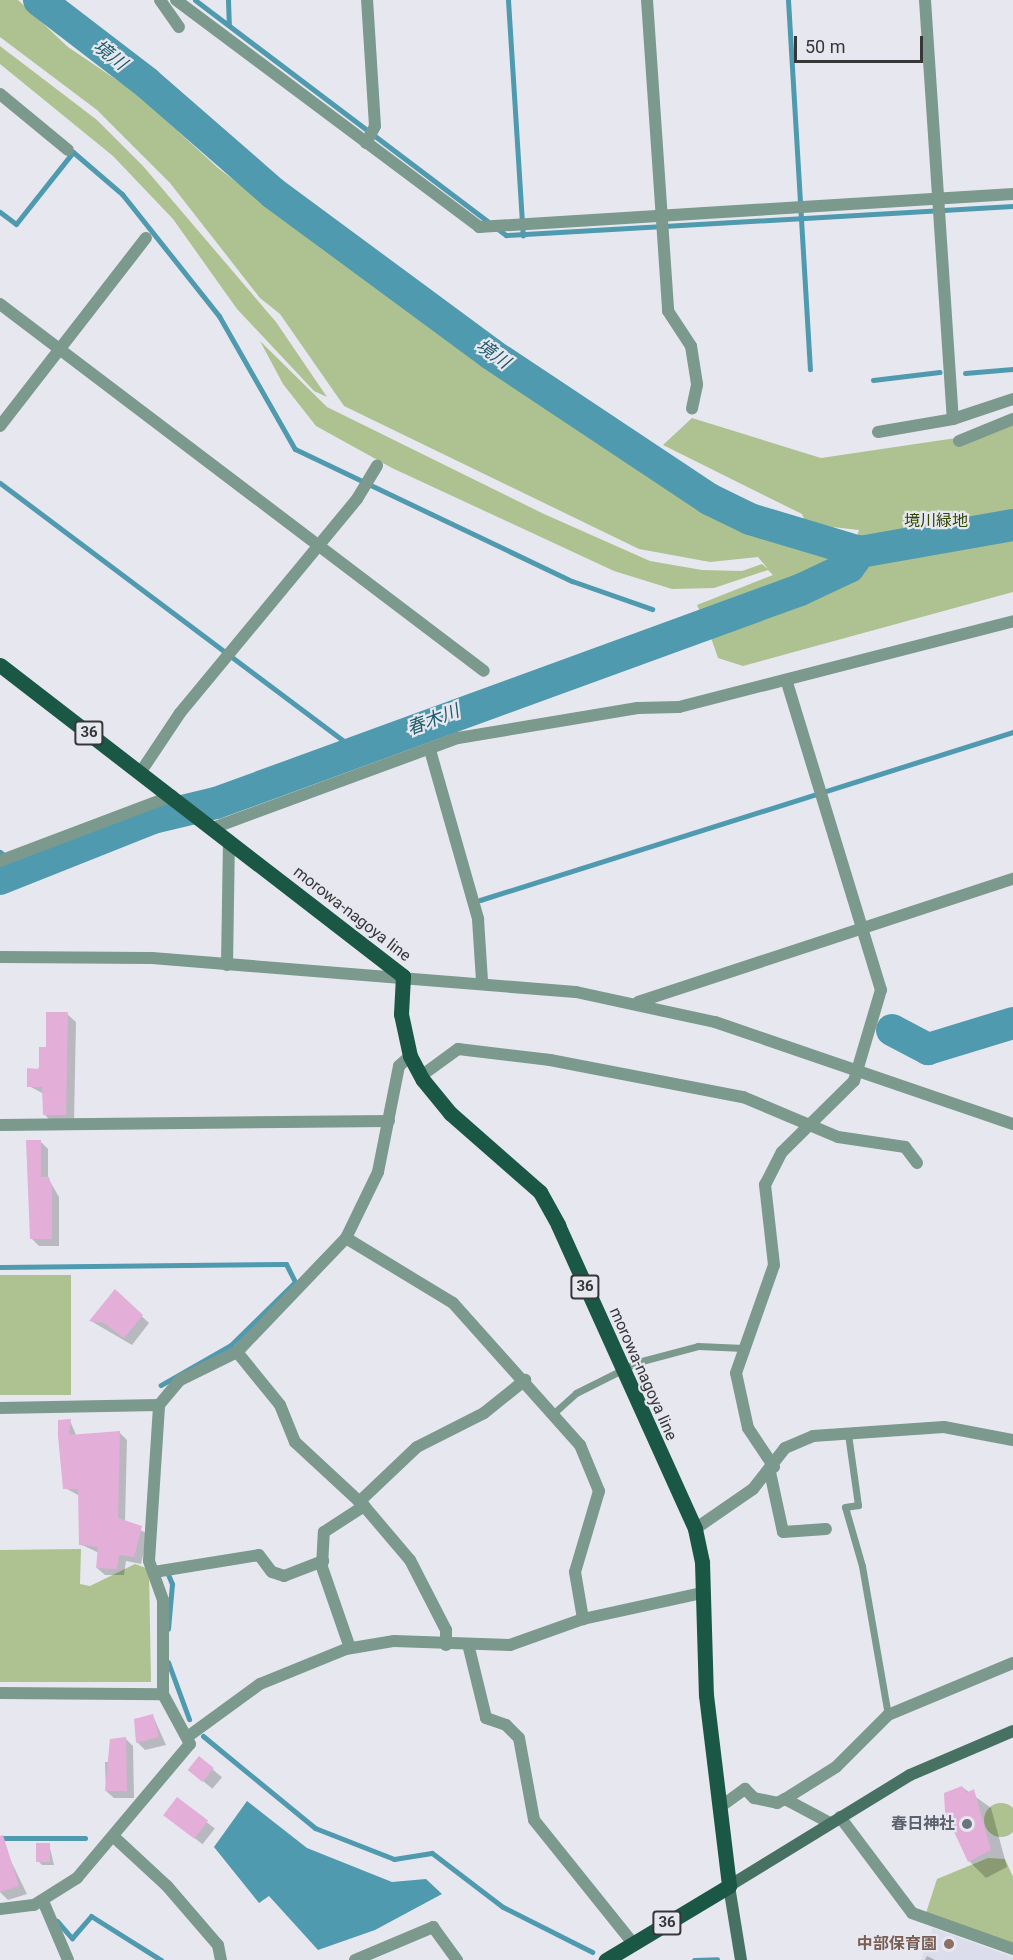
<!DOCTYPE html>
<html>
<head>
<meta charset="utf-8">
<style>
  body { margin:0 }
  #map { position:relative; width:1013px; height:1960px; overflow:hidden; background:#e7e8ef; font-family:Roboto,"Noto Sans JP",sans-serif }
  div>[style] { position:absolute }
  [style*='--x'] { left:calc(var(--x)*1px); top:calc(var(--y)*1px); width:calc(var(--w)*1px); rotate:calc(var(--a)*1deg) }
  .built>* { inset:0; background:#dcddec }
  .green>* { inset:0; background:#adc290; transform-origin:0 0 }
  .round { border-radius:50% }
  .water>* { inset:0; background:#4f9aaf }
  .shadow>* { inset:0; background:#0003; transform-origin:0 0 }
  .stream>* { height:5px; margin:-2.5px; padding:0 2.5px; transform-origin:2.5px; border-radius:2.5px; background:#4f9aaf }
  .river>* { height:32px; margin:-16px; padding:0 16px; transform-origin:16px; border-radius:16px; background:#4f9aaf }
  .building>* { inset:0; background:#e3aed7; transform-origin:0 0 }
  .lane>* { height:7px; margin:-3.5px; padding:0 3.5px; transform-origin:3.5px; border-radius:3.5px; background:#7c998d }
  .street>* { height:12px; margin:-6px; padding:0 6px; transform-origin:6px; border-radius:6px; background:#7c998d }
  .secondary>* { height:12px; margin:-6px; padding:0 6px; transform-origin:6px; border-radius:6px; background:#477263 }
  .primary>* { height:15px; margin:-7.5px; padding:0 7.5px; transform-origin:7.5px; border-radius:7.5px; background:#1b5745 }
  .dots>* { width:16px; height:16px; translate:-50% -50%; box-sizing:border-box; border:3px solid #e7e8ef; border-radius:50% }
  span { translate:-50% -50%; white-space:nowrap; text-align:center; line-height:1.15; -webkit-text-stroke:4.5px #e7e8ef; paint-order:stroke }
  .shield-label span { padding:2px 4px; background:#e7e8ef; border:2px solid; border-radius:4px; -webkit-text-stroke-width:0 }
  .shield-label { font-size:15px; color:#363739; font-weight:700 }
  .park-label { font-size:16px; color:#304402 }
  .street-label { font-size:16px; color:#363739 }
  .worship-label { font-size:16px; color:#5b616d; font-weight:700 }
  .right { translate:-100% -50%; text-align:right }
  .education-label { font-size:16px; color:#785e54; font-weight:700 }
  .water-label { font-size:18px; color:#1e5c6b; font-style:italic }
  .scale { position:absolute; left:794px; top:36px; width:129px; height:27px; box-sizing:border-box; border:3px solid #363739; border-top:0; padding-left:8px; font-size:18px; line-height:21px; white-space:nowrap; color:#363739; -webkit-text-stroke:4px #e7e8ef; paint-order:stroke }
</style>
</head>
<body>
<div id="map">
  <div class="built">
    <i style="clip-path:polygon(933px 1928px,1013px 1957px,1013px 1960px,921px 1960px)"></i>
  </div>
  <div class="green">
    <i style="clip-path:polygon(0 0,18px 0,68px 47px,136px 93px,218px 168px,368px 282px,411px 304px,571px 422px,705px 509px,792px 543px,834px 552px,837px 568px,703px 618px,697px 605px,773px 575px,768px 570px,714px 588px,672px 589px,614px 571px,392px 468px,316px 426px,283px 384px,260px 341px,327px 407px,544px 514px,650px 561px,702px 570px,742px 571px,762px 564px,768px 569px,758px 557px,710px 562px,639px 549px,344px 406px,280px 314px,260px 298px,170px 183px,97px 110px,0 37px)"></i>
    <i style="clip-path:polygon(0 46px,97px 120px,143px 166px,276px 322px,327px 397px,314px 391px,237px 309px,173px 219px,113px 156px,0 64px)"></i>
    <i style="clip-path:polygon(692px 418px,821px 458px,956px 438px,1013px 419px,1013px 592px,743px 666px,718px 658px,709px 632px,843px 580px,859px 530px,806px 524px,802px 514px,663px 445px)"></i>
    <i style="left:0;top:1275px;width:71px;height:120px"></i>
    <i style="clip-path:polygon(81px 1549px,80px 1584px,90px 1586px,135px 1564px,149px 1569px,151px 1682px,0 1682px,0 1550px)"></i>
    <i class="round" style="left:984px;top:1803px;width:34px;height:34px"></i>
    <i style="clip-path:polygon(988px 1858px,1005px 1859px,1013px 1877px,1013px 1944px,926px 1913px,937px 1879px)"></i>
  </div>
  <div class="water">
    <i style="clip-path:polygon(247px 1801px,307px 1848px,392px 1882px,426px 1879px,442px 1894px,375px 1930px,318px 1950px,269px 1896px,259px 1903px,214px 1847px)"></i>
  </div>
  <div class="shadow">
    <i style="clip-path:polygon(67px 1014px,76px 1022px,74px 1122px,53px 1123px,44px 1114px,44px 1094px,29px 1086px)"></i>
    <i style="clip-path:polygon(40px 1141px,48px 1149px,48px 1178px,59px 1197px,59px 1246px,39px 1246px,31px 1238px)"></i>
    <i style="clip-path:polygon(115px 1291px,149px 1323px,132px 1345px,91px 1321px)"></i>
    <i style="clip-path:polygon(59px 1421px,70px 1421px,77px 1437px,119px 1432px,127px 1440px,125px 1522px,148px 1534px,141px 1564px,126px 1561px,124px 1575px,105px 1575px,97px 1568px,99px 1553px,80px 1544px,80px 1496px,65px 1488px)"></i>
    <i style="clip-path:polygon(153px 1716px,166px 1745px,145px 1750px,137px 1742px)"></i>
    <i style="clip-path:polygon(126px 1739px,133px 1746px,134px 1798px,114px 1798px,106px 1791px,105px 1762px,113px 1762px)"></i>
    <i style="left:199px;top:1758px;width:30px;height:15px;rotate:40deg"></i>
    <i style="clip-path:polygon(962px 1787px,991px 1808px,1007px 1867px,986px 1878px,969px 1861px)"></i>
    <i style="left:177px;top:1799px;width:48px;height:20px;rotate:38deg"></i>
    <i style="clip-path:polygon(49px 1844px,54px 1865px,42px 1865px,39px 1862px)"></i>
    <i style="clip-path:polygon(8px 1855px,27px 1894px,8px 1900px,0 1892px,0 1858px)"></i>
    <i style="clip-path:polygon(927px 1956px,935px 1960px,925px 1960px)"></i>
  </div>
  <div class="stream">
    <i style="--x:195;--y:0;--w:390;--a:37.1"></i>
    <i style="--x:506;--y:235;--w:508;--a:-3.27"></i>
    <i style="--x:228;--y:0;--w:25;--a:88"></i>
    <i style="--x:508;--y:0;--w:236;--a:86.4"></i>
    <i style="--x:788;--y:0;--w:370;--a:86.6"></i>
    <i style="--x:0;--y:212;--w:20;--a:37"></i>
    <i style="--x:16;--y:224;--w:92;--a:-51.6"></i>
    <i style="--x:73;--y:152;--w:65;--a:40.6"></i>
    <i style="--x:122;--y:194;--w:156;--a:51.5"></i>
    <i style="--x:219;--y:316;--w:153;--a:60.3"></i>
    <i style="--x:295;--y:449;--w:307;--a:25.5"></i>
    <i style="--x:572;--y:581;--w:85;--a:19.3"></i>
    <i style="--x:965;--y:373;--w:48;--a:-4.8"></i>
    <i style="--x:873;--y:380;--w:67;--a:-6.8"></i>
    <i style="--x:0;--y:483;--w:444;--a:36.9"></i>
    <i style="--x:0;--y:852;--w:30;--a:40"></i>
    <i style="--x:480;--y:900;--w:559;--a:-17.49"></i>
    <i style="--x:0;--y:1267;--w:286;--a:-0.6"></i>
    <i style="--x:286;--y:1264;--w:20;--a:63"></i>
    <i style="--x:295;--y:1282;--w:90;--a:135.5"></i>
    <i style="--x:231;--y:1345;--w:81;--a:150.3"></i>
    <i style="--x:167;--y:1572;--w:13;--a:67"></i>
    <i style="--x:172;--y:1584;--w:45;--a:95.1"></i>
    <i style="--x:168;--y:1662;--w:61;--a:69.8"></i>
    <i style="--x:203;--y:1736;--w:145;--a:39.4"></i>
    <i style="--x:315;--y:1828;--w:85;--a:21.4"></i>
    <i style="--x:394;--y:1859;--w:38;--a:-9"></i>
    <i style="--x:432;--y:1853;--w:89;--a:37.3"></i>
    <i style="--x:503;--y:1907;--w:100;--a:26.8"></i>
    <i style="--x:0;--y:1838;--w:85;--a:0"></i>
    <i style="--x:57;--y:1921;--w:23;--a:49"></i>
    <i style="--x:72;--y:1938;--w:29;--a:-49"></i>
    <i style="--x:91;--y:1916;--w:83;--a:32.2"></i>
    <i style="--x:694;--y:1960;--w:23;--a:-2"></i>
  </div>
  <div class="river">
    <i style="--x:39;--y:0;--w:136;--a:37.5"></i>
    <i style="--x:147;--y:83;--w:167;--a:41.1"></i>
    <i style="--x:273;--y:193;--w:271;--a:36.4"></i>
    <i style="--x:491;--y:354;--w:262;--a:33.6"></i>
    <i style="--x:709;--y:499;--w:46;--a:26"></i>
    <i style="--x:750;--y:519;--w:115;--a:16.7"></i>
    <i style="--x:860;--y:552;--w:155;--a:-10"></i>
    <i style="--x:0;--y:879;--w:165;--a:-21.7"></i>
    <i style="--x:153;--y:818;--w:65;--a:-13.4"></i>
    <i style="--x:216;--y:803;--w:622;--a:-20.04"></i>
    <i style="--x:800;--y:590;--w:54;--a:-25.1"></i>
    <i style="--x:849;--y:567;--w:19;--a:-54"></i>
    <i style="--x:892;--y:1030;--w:41;--a:27.8"></i>
    <i style="--x:928;--y:1049;--w:89;--a:-17"></i>
  </div>
  <div class="building">
    <i style="clip-path:polygon(46px 1012px,68px 1012px,66px 1115px,43px 1115px,42px 1087px,27px 1087px,27px 1068px,39px 1069px,39px 1047px,46px 1047px)"></i>
    <i style="clip-path:polygon(26px 1140px,41px 1140px,41px 1177px,49px 1177px,52px 1188px,52px 1239px,30px 1239px)"></i>
    <i style="clip-path:polygon(115px 1289px,143px 1315px,124px 1338px,104px 1323px,89px 1321px)"></i>
    <i style="clip-path:polygon(71px 1419px,69px 1435px,120px 1431px,118px 1518px,142px 1526px,134px 1557px,119px 1555px,117px 1569px,96px 1568px,98px 1547px,79px 1545px,78px 1489px,63px 1489px,58px 1436px,58px 1420px)"></i>
    <i style="clip-path:polygon(153px 1714px,159px 1737px,136px 1743px,134px 1719px)"></i>
    <i style="clip-path:polygon(126px 1737px,127px 1791px,105px 1791px,110px 1739px)"></i>
    <i style="left:199px;top:1756px;width:19px;height:18px;rotate:39deg"></i>
    <i style="clip-path:polygon(962px 1786px,966px 1793px,974px 1789px,991px 1850px,968px 1862px,945px 1812px,944px 1793px)"></i>
    <i style="left:177px;top:1797px;width:39px;height:23px;rotate:37deg"></i>
    <i style="clip-path:polygon(3px 1835px,19px 1886px,0 1892px,0 1836px)"></i>
    <i style="left:36px;top:1843px;width:14px;height:19px"></i>
  </div>
  <div class="lane">
    <i style="--x:555;--y:1412;--w:28;--a:-42"></i>
    <i style="--x:576;--y:1393;--w:69;--a:-26.6"></i>
    <i style="--x:638;--y:1362;--w:62;--a:-14.9"></i>
    <i style="--x:698;--y:1346;--w:46;--a:2.5"></i>
    <i style="--x:848;--y:1434;--w:72;--a:82"></i>
    <i style="--x:858;--y:1505;--w:13;--a:171"></i>
    <i style="--x:845;--y:1507;--w:61;--a:73.9"></i>
    <i style="--x:862;--y:1566;--w:151;--a:80.1"></i>
  </div>
  <div class="street">
    <i style="--x:160;--y:0;--w:33;--a:55"></i>
    <i style="--x:176;--y:0;--w:379;--a:36.8"></i>
    <i style="--x:479;--y:227;--w:535;--a:-3.54"></i>
    <i style="--x:647;--y:0;--w:312;--a:86.1"></i>
    <i style="--x:668;--y:311;--w:42;--a:56.7"></i>
    <i style="--x:691;--y:346;--w:39;--a:81"></i>
    <i style="--x:697;--y:385;--w:24;--a:102"></i>
    <i style="--x:925;--y:0;--w:420;--a:86.2"></i>
    <i style="--x:0;--y:94;--w:88;--a:39.5"></i>
    <i style="--x:366;--y:143;--w:19;--a:-62"></i>
    <i style="--x:375;--y:126;--w:126;--a:-93.6"></i>
    <i style="--x:0;--y:304;--w:607;--a:37.17"></i>
    <i style="--x:0;--y:426;--w:238;--a:-52.2"></i>
    <i style="--x:878;--y:432;--w:76;--a:-9.8"></i>
    <i style="--x:953;--y:419;--w:63;--a:-18.4"></i>
    <i style="--x:959;--y:441;--w:58;--a:-22.2"></i>
    <i style="--x:430;--y:750;--w:176;--a:74.1"></i>
    <i style="--x:478;--y:919;--w:62;--a:86.3"></i>
    <i style="--x:140;--y:773;--w:72;--a:-56.3"></i>
    <i style="--x:180;--y:713;--w:278;--a:-50.4"></i>
    <i style="--x:357;--y:499;--w:39;--a:-59"></i>
    <i style="--x:213;--y:828;--w:261;--a:-20.2"></i>
    <i style="--x:458;--y:738;--w:182;--a:-9.5"></i>
    <i style="--x:638;--y:708;--w:41;--a:-1.4"></i>
    <i style="--x:679;--y:707;--w:345;--a:-14.4"></i>
    <i style="--x:0;--y:861;--w:184;--a:-20.7"></i>
    <i style="--x:0;--y:957;--w:152;--a:0.4"></i>
    <i style="--x:152;--y:958;--w:425;--a:4.6"></i>
    <i style="--x:576;--y:992;--w:142;--a:12.2"></i>
    <i style="--x:715;--y:1022;--w:315;--a:18.9"></i>
    <i style="--x:227;--y:965;--w:125;--a:-89.1"></i>
    <i style="--x:638;--y:1002;--w:395;--a:-18.2"></i>
    <i style="--x:421;--y:1076;--w:46;--a:-36.1"></i>
    <i style="--x:458;--y:1049;--w:93;--a:6.8"></i>
    <i style="--x:550;--y:1060;--w:197;--a:10.9"></i>
    <i style="--x:743;--y:1097;--w:103;--a:22.8"></i>
    <i style="--x:838;--y:1137;--w:68;--a:8.5"></i>
    <i style="--x:905;--y:1147;--w:20;--a:53"></i>
    <i style="--x:0;--y:1125;--w:389;--a:-0.6"></i>
    <i style="--x:346;--y:1238;--w:125;--a:31.3"></i>
    <i style="--x:453;--y:1303;--w:191;--a:48.2"></i>
    <i style="--x:580;--y:1445;--w:50;--a:67.6"></i>
    <i style="--x:599;--y:1491;--w:84;--a:106.5"></i>
    <i style="--x:575;--y:1572;--w:48;--a:80.3"></i>
    <i style="--x:237;--y:1352;--w:68;--a:50.9"></i>
    <i style="--x:280;--y:1405;--w:40;--a:68"></i>
    <i style="--x:295;--y:1442;--w:94;--a:42.8"></i>
    <i style="--x:364;--y:1506;--w:71;--a:49.6"></i>
    <i style="--x:410;--y:1560;--w:79;--a:62.8"></i>
    <i style="--x:446;--y:1630;--w:15;--a:90"></i>
    <i style="--x:0;--y:1408;--w:159;--a:-1.1"></i>
    <i style="--x:774;--y:1467;--w:47;--a:-123.7"></i>
    <i style="--x:748;--y:1428;--w:56;--a:-102.3"></i>
    <i style="--x:736;--y:1373;--w:114;--a:-70.6"></i>
    <i style="--x:774;--y:1265;--w:81;--a:-96.4"></i>
    <i style="--x:765;--y:1185;--w:37;--a:-63"></i>
    <i style="--x:782;--y:1152;--w:101;--a:-44.6"></i>
    <i style="--x:854;--y:1081;--w:95;--a:-73.5"></i>
    <i style="--x:881;--y:990;--w:321;--a:-107"></i>
    <i style="--x:770;--y:1472;--w:61;--a:77.8"></i>
    <i style="--x:783;--y:1532;--w:43;--a:-4"></i>
    <i style="--x:359;--y:1502;--w:80;--a:-43.5"></i>
    <i style="--x:417;--y:1447;--w:75;--a:-26.9"></i>
    <i style="--x:484;--y:1413;--w:53;--a:-38.8"></i>
    <i style="--x:695;--y:1529;--w:70;--a:-34.6"></i>
    <i style="--x:753;--y:1489;--w:52;--a:-52"></i>
    <i style="--x:785;--y:1448;--w:30;--a:-23"></i>
    <i style="--x:813;--y:1436;--w:131;--a:-3.9"></i>
    <i style="--x:944;--y:1427;--w:70;--a:10.7"></i>
    <i style="--x:154;--y:1572;--w:106;--a:-9.2"></i>
    <i style="--x:259;--y:1555;--w:21;--a:53"></i>
    <i style="--x:272;--y:1572;--w:13;--a:18"></i>
    <i style="--x:284;--y:1576;--w:42;--a:-21"></i>
    <i style="--x:350;--y:1648;--w:86;--a:-109.1"></i>
    <i style="--x:322;--y:1567;--w:35;--a:-87"></i>
    <i style="--x:324;--y:1532;--w:48;--a:-33"></i>
    <i style="--x:469;--y:1648;--w:72;--a:76.3"></i>
    <i style="--x:486;--y:1718;--w:21;--a:19"></i>
    <i style="--x:506;--y:1725;--w:18;--a:45"></i>
    <i style="--x:519;--y:1738;--w:83;--a:79.6"></i>
    <i style="--x:534;--y:1820;--w:158;--a:51.2"></i>
    <i style="--x:0;--y:1693;--w:163;--a:0.4"></i>
    <i style="--x:190;--y:1735;--w:87;--a:-36.1"></i>
    <i style="--x:260;--y:1684;--w:93;--a:-22.1"></i>
    <i style="--x:346;--y:1649;--w:49;--a:-9.5"></i>
    <i style="--x:394;--y:1641;--w:116;--a:2"></i>
    <i style="--x:510;--y:1645;--w:77;--a:-19.6"></i>
    <i style="--x:583;--y:1619;--w:121;--a:-12.4"></i>
    <i style="--x:785;--y:1799;--w:51;--a:28.1"></i>
    <i style="--x:720;--y:1807;--w:31;--a:-36"></i>
    <i style="--x:745;--y:1789;--w:13;--a:45"></i>
    <i style="--x:754;--y:1798;--w:24;--a:12"></i>
    <i style="--x:777;--y:1803;--w:9;--a:-27"></i>
    <i style="--x:785;--y:1799;--w:60;--a:-32.1"></i>
    <i style="--x:836;--y:1767;--w:74;--a:-45"></i>
    <i style="--x:888;--y:1715;--w:135;--a:-22.6"></i>
    <i style="--x:840;--y:1817;--w:120;--a:53.1"></i>
    <i style="--x:912;--y:1913;--w:107;--a:19.6"></i>
    <i style="--x:114;--y:1837;--w:72;--a:42.8"></i>
    <i style="--x:167;--y:1886;--w:78;--a:49.2"></i>
    <i style="--x:218;--y:1945;--w:15;--a:79"></i>
    <i style="--x:43;--y:1901;--w:64;--a:67"></i>
    <i style="--x:0;--y:1909;--w:34;--a:-7"></i>
    <i style="--x:34;--y:1905;--w:51;--a:-32.1"></i>
    <i style="--x:77;--y:1878;--w:175;--a:-49.9"></i>
    <i style="--x:190;--y:1744;--w:57;--a:-118.4"></i>
    <i style="--x:163;--y:1694;--w:94;--a:-90"></i>
    <i style="--x:163;--y:1600;--w:41;--a:-109.7"></i>
    <i style="--x:149;--y:1561;--w:156;--a:-86.3"></i>
    <i style="--x:159;--y:1405;--w:33;--a:-50"></i>
    <i style="--x:180;--y:1380;--w:64;--a:-26.2"></i>
    <i style="--x:237;--y:1352;--w:158;--a:-46.3"></i>
    <i style="--x:346;--y:1238;--w:73;--a:-64.1"></i>
    <i style="--x:378;--y:1172;--w:108;--a:-78.8"></i>
    <i style="--x:399;--y:1066;--w:15;--a:-42"></i>
    <i style="--x:355;--y:1960;--w:85;--a:-22.9"></i>
    <i style="--x:433;--y:1927;--w:41;--a:54"></i>
  </div>
  <div class="secondary">
    <i style="--x:741;--y:1960;--w:75;--a:-99.2"></i>
    <i style="--x:729;--y:1886;--w:212;--a:-31.5"></i>
    <i style="--x:910;--y:1775;--w:112;--a:-23.1"></i>
  </div>
  <div class="primary">
    <i style="--x:0;--y:665;--w:509;--a:37.66"></i>
    <i style="--x:403;--y:976;--w:38;--a:93"></i>
    <i style="--x:401;--y:1014;--w:43;--a:77.9"></i>
    <i style="--x:410;--y:1056;--w:27;--a:62"></i>
    <i style="--x:423;--y:1080;--w:43;--a:50.7"></i>
    <i style="--x:450;--y:1113;--w:120;--a:41.3"></i>
    <i style="--x:540;--y:1192;--w:38;--a:61"></i>
    <i style="--x:558;--y:1225;--w:333;--a:65.7"></i>
    <i style="--x:695;--y:1529;--w:34;--a:78"></i>
    <i style="--x:702;--y:1562;--w:133;--a:88.3"></i>
    <i style="--x:706;--y:1695;--w:192;--a:83.1"></i>
    <i style="--x:729;--y:1886;--w:144;--a:149"></i>
  </div>
  <div class="dots">
    <i style="left:967px;top:1824px;background:#6b7280"></i>
    <i style="left:949px;top:1944px;background:#8d6e63"></i>
  </div>
  <div class="shield-label">
    <span style="left:89px;top:733px">36</span>
    <span style="left:585px;top:1287px">36</span>
    <span style="left:667px;top:1923px">36</span>
  </div>
  <div class="park-label">
    <span style="left:936px;top:521px">境川緑地</span>
  </div>
  <div class="street-label">
    <span style="left:352px;top:914px;rotate:38deg">morowa-nagoya line</span>
    <span style="left:643px;top:1374px;rotate:66deg">morowa-nagoya line</span>
  </div>
  <div class="worship-label">
    <span class="right" style="left:955px;top:1824px">春日神社</span>
  </div>
  <div class="education-label">
    <span class="right" style="left:937px;top:1944px">中部保育園</span>
  </div>
  <div class="water-label">
    <span style="left:110px;top:55px;rotate:38deg">境川</span>
    <span style="left:493px;top:354px;rotate:35deg">境川</span>
    <span style="left:433px;top:720px;rotate:-21deg">春木川</span>
  </div>
  <div class="scale">50 m</div>
</div>
</body>
</html>
